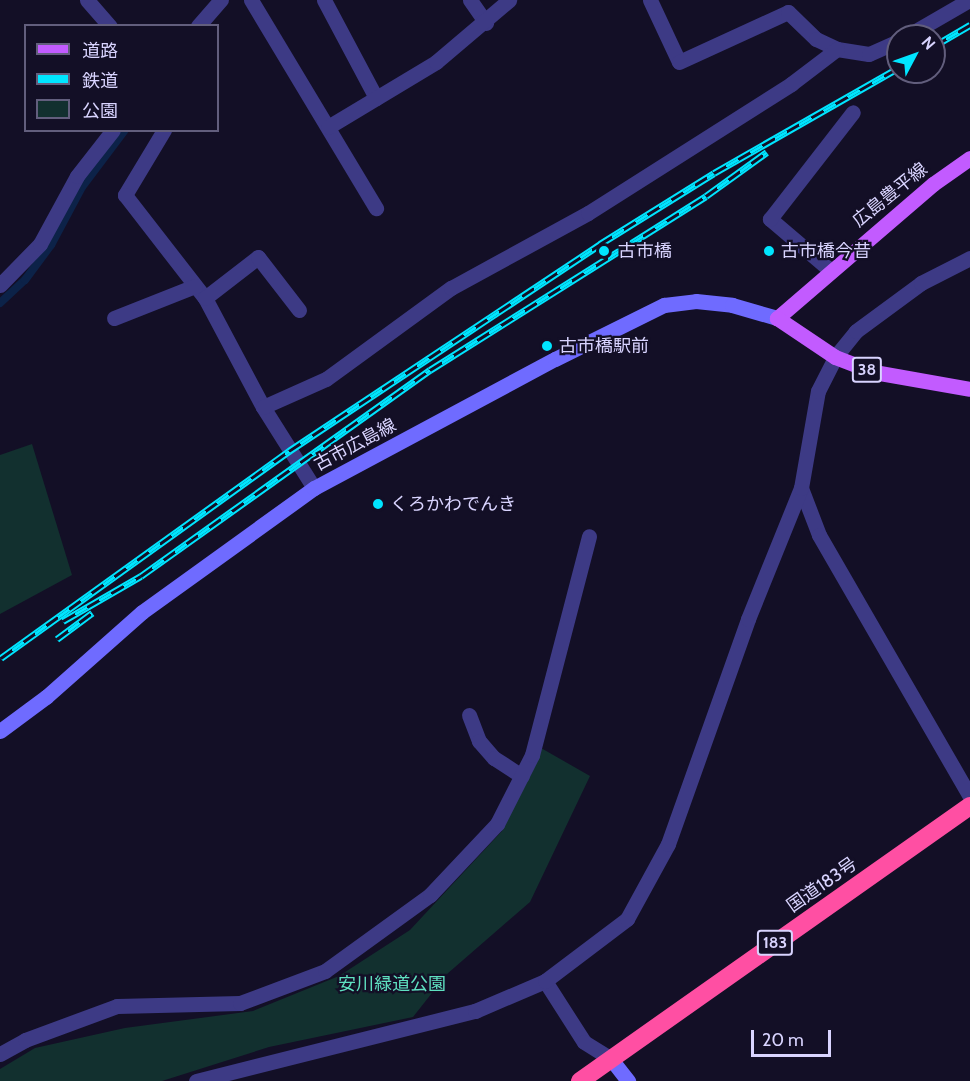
<!DOCTYPE html>
<html>
<head>
<meta charset="utf-8">
<style>
  body { margin:0 }
  #map { position:relative; width:970px; height:1081px; overflow:hidden; background:#130f26; font-family:Cabin,"Noto Sans JP",sans-serif }
  div>[style] { position:absolute }
  [style*='--x'] { left:calc(var(--x)*1px); top:calc(var(--y)*1px); width:calc(var(--w)*1px); rotate:calc(var(--a)*1deg) }
  .green>* { inset:0; background:#12302f }
  .stream>* { height:8px; margin:-4px; padding:0 4px; transform-origin:4px; border-radius:4px; background:#0c2248 }
  .street>* { height:15px; margin:-7.5px; padding:0 7.5px; transform-origin:7.5px; border-radius:7.5px; background:#3d3a85 }
  .secondary>* { height:15px; margin:-7.5px; padding:0 7.5px; transform-origin:7.5px; border-radius:7.5px; background:#6f6bff }
  .primary>* { height:15px; margin:-7.5px; padding:0 7.5px; transform-origin:7.5px; border-radius:7.5px; background:#c25bff }
  .highway>* { height:18px; margin:-9px; padding:0 9px; transform-origin:9px; border-radius:9px; background:#ff4fa3 }
  .rail>* { height:7px; margin-top:-3.5px; transform-origin:0; background:repeating-linear-gradient(90deg,#130f26 0 14px,#00e5ff 0 28px); box-sizing:border-box; border-block:2px solid #00e5ff }
  .dots>* { width:16px; height:16px; translate:-50% -50%; box-sizing:border-box; border:3px solid #130f26; border-radius:50% }
  span { translate:-50% -50%; white-space:nowrap; text-align:center; line-height:1.15; -webkit-text-stroke:4.5px #130f26; paint-order:stroke }
  .shield-label span { padding:2px 4px; background:#130f26; border:2px solid; border-radius:4px; -webkit-text-stroke-width:0 }
  .shield-label { font-size:16px; color:#d9d4ff; font-weight:700 }
  .street-label { font-size:18px; color:#d9d4ff }
  .poi-label { font-size:18px; color:#d9d4ff }
  .left { translate:0 -50%; text-align:left }
  .park-label { font-size:18px; color:#5fe0c0 }
  .legend { position:absolute; left:24px; top:24px; width:195px; height:108px; box-sizing:border-box; background:#130f26; border:2px solid #625e7d; margin:0; padding:8px 10px; list-style:none; font-size:18px; color:#d9d4ff }
  .legend li { display:flex; align-items:center; gap:12px; height:30px }
  .legend b { width:30px; border:2px solid #625e7d }
  .north { position:absolute; left:886px; top:24px; width:60px; height:60px; box-sizing:border-box; background:#130f26; border:2px solid #625e7d; border-radius:50%; rotate:49deg; font-size:16px; font-weight:700; line-height:24px; text-align:center; color:#d9d4ff }
  .north::after { content:''; display:block; margin:auto; width:21px; height:27px; background:#00e5ff; clip-path:polygon(50% 0,100% 100%,50% 72%,0 100%) }
  .scale { position:absolute; left:751px; top:1030px; width:80px; height:27px; box-sizing:border-box; border:3px solid #d9d4ff; border-top:0; padding-left:8px; font-size:18px; line-height:21px; white-space:nowrap; color:#d9d4ff; -webkit-text-stroke:4px #130f26; paint-order:stroke }
</style>
</head>
<body>
<div id="map">
  <div class="green">
    <i style="clip-path:polygon(32px 444px,72px 575px,0 614px,0 455px)"></i>
    <i style="clip-path:polygon(541px 748px,590px 776px,530px 902px,447px 974px,413px 1017px,269px 1047px,162px 1081px,0 1081px,0 1069px,35px 1048px,125px 1028px,253px 1011px,339px 976px,410px 930px,502px 831px)"></i>
  </div>
  <div class="stream">
    <i style="--x:0;--y:303;--w:34;--a:-43"></i>
    <i style="--x:25;--y:280;--w:44;--a:-53.4"></i>
    <i style="--x:51;--y:245;--w:66;--a:-61.9"></i>
    <i style="--x:82;--y:187;--w:71;--a:-53"></i>
  </div>
  <div class="street">
    <i style="--x:87;--y:0;--w:35;--a:49"></i>
    <i style="--x:251;--y:0;--w:243;--a:59"></i>
    <i style="--x:324;--y:0;--w:111;--a:62"></i>
    <i style="--x:470;--y:0;--w:28;--a:55"></i>
    <i style="--x:650;--y:0;--w:68;--a:64.9"></i>
    <i style="--x:679;--y:62;--w:120;--a:-24.6"></i>
    <i style="--x:788;--y:12;--w:39;--a:44"></i>
    <i style="--x:816;--y:39;--w:23;--a:25"></i>
    <i style="--x:837;--y:49;--w:32;--a:9"></i>
    <i style="--x:869;--y:54;--w:32;--a:-24"></i>
    <i style="--x:198;--y:26;--w:35;--a:-49"></i>
    <i style="--x:907;--y:36;--w:72;--a:-30.1"></i>
    <i style="--x:328;--y:127;--w:126;--a:-31"></i>
    <i style="--x:436;--y:62;--w:96;--a:-40.3"></i>
    <i style="--x:164;--y:130;--w:76;--a:121"></i>
    <i style="--x:125;--y:195;--w:130;--a:52.2"></i>
    <i style="--x:205;--y:298;--w:123;--a:62"></i>
    <i style="--x:263;--y:407;--w:96;--a:57.8"></i>
    <i style="--x:830;--y:270;--w:79;--a:-139.6"></i>
    <i style="--x:770;--y:219;--w:135;--a:-52.2"></i>
    <i style="--x:0;--y:285;--w:57;--a:-45.7"></i>
    <i style="--x:40;--y:244;--w:77;--a:-61.4"></i>
    <i style="--x:77;--y:176;--w:58;--a:-52"></i>
    <i style="--x:205;--y:298;--w:67;--a:-37.7"></i>
    <i style="--x:258;--y:257;--w:67;--a:52.3"></i>
    <i style="--x:114;--y:318;--w:87;--a:-21.6"></i>
    <i style="--x:263;--y:407;--w:69;--a:-24"></i>
    <i style="--x:326;--y:379;--w:155;--a:-36.1"></i>
    <i style="--x:451;--y:288;--w:156;--a:-28.7"></i>
    <i style="--x:588;--y:213;--w:241;--a:-32.4"></i>
    <i style="--x:791;--y:84;--w:58;--a:-37.3"></i>
    <i style="--x:801;--y:488;--w:50;--a:69"></i>
    <i style="--x:819;--y:535;--w:302;--a:60"></i>
    <i style="--x:469;--y:715;--w:28;--a:69"></i>
    <i style="--x:479;--y:741;--w:23;--a:49"></i>
    <i style="--x:494;--y:758;--w:33;--a:33"></i>
    <i style="--x:545;--y:981;--w:72;--a:57.4"></i>
    <i style="--x:584;--y:1042;--w:32;--a:32"></i>
    <i style="--x:0;--y:1054;--w:29;--a:-29"></i>
    <i style="--x:25;--y:1040;--w:98;--a:-20.3"></i>
    <i style="--x:117;--y:1006;--w:123;--a:-1.4"></i>
    <i style="--x:240;--y:1003;--w:91;--a:-20.6"></i>
    <i style="--x:325;--y:971;--w:130;--a:-35.9"></i>
    <i style="--x:430;--y:895;--w:98;--a:-46.7"></i>
    <i style="--x:497;--y:824;--w:77;--a:-63.1"></i>
    <i style="--x:532;--y:755;--w:226;--a:-75.4"></i>
    <i style="--x:196;--y:1081;--w:288;--a:-14.1"></i>
    <i style="--x:475;--y:1011;--w:76;--a:-23.2"></i>
    <i style="--x:545;--y:981;--w:103;--a:-37.1"></i>
    <i style="--x:627;--y:919;--w:85;--a:-61.3"></i>
    <i style="--x:668;--y:844;--w:239;--a:-70.4"></i>
    <i style="--x:748;--y:619;--w:141;--a:-68"></i>
    <i style="--x:801;--y:488;--w:98;--a:-80.1"></i>
    <i style="--x:818;--y:391;--w:38;--a:-63"></i>
    <i style="--x:835;--y:357;--w:33;--a:-51"></i>
    <i style="--x:856;--y:331;--w:81;--a:-36.4"></i>
    <i style="--x:921;--y:283;--w:55;--a:-27"></i>
  </div>
  <div class="secondary">
    <i style="--x:0;--y:731;--w:57;--a:-36.5"></i>
    <i style="--x:46;--y:697;--w:128;--a:-41.5"></i>
    <i style="--x:142;--y:612;--w:212;--a:-35.8"></i>
    <i style="--x:314;--y:488;--w:273;--a:-28.2"></i>
    <i style="--x:555;--y:359;--w:122;--a:-26.4"></i>
    <i style="--x:664;--y:305;--w:32;--a:-7"></i>
    <i style="--x:696;--y:301;--w:36;--a:6"></i>
    <i style="--x:732;--y:305;--w:47;--a:16.1"></i>
    <i style="--x:611;--y:1059;--w:28;--a:52"></i>
  </div>
  <div class="primary">
    <i style="--x:970;--y:158;--w:45;--a:144.9"></i>
    <i style="--x:933;--y:184;--w:206;--a:139.3"></i>
    <i style="--x:777;--y:318;--w:70;--a:33.9"></i>
    <i style="--x:835;--y:357;--w:42;--a:21"></i>
    <i style="--x:874;--y:372;--w:97;--a:10"></i>
  </div>
  <div class="highway">
    <i style="--x:580;--y:1081;--w:477;--a:-35.2"></i>
  </div>
  <div class="rail">
    <i style="--x:934;--y:46;--w:42;--a:-30.3"></i>
    <i style="--x:63;--y:621;--w:90;--a:-30"></i>
    <i style="--x:141;--y:576;--w:355;--a:-35.5"></i>
    <i style="--x:430;--y:370;--w:326;--a:-32.2"></i>
    <i style="--x:706;--y:196;--w:75;--a:-35.8"></i>
    <i style="--x:57;--y:639;--w:44;--a:-36.6"></i>
    <i style="--x:1;--y:658;--w:355;--a:-35.7"></i>
    <i style="--x:289;--y:451;--w:374;--a:-33.6"></i>
    <i style="--x:600;--y:244;--w:134;--a:-31.9"></i>
    <i style="--x:714;--y:173;--w:212;--a:-29.7"></i>
  </div>
  <div class="dots">
    <i style="left:604px;top:251px;background:#00e5ff"></i>
    <i style="left:769px;top:251px;background:#00e5ff"></i>
    <i style="left:547px;top:346px;background:#00e5ff"></i>
    <i style="left:378px;top:504px;background:#00e5ff"></i>
  </div>
  <div class="shield-label">
    <span style="left:867px;top:370px">38</span>
    <span style="left:775px;top:943px">183</span>
  </div>
  <div class="street-label">
    <span style="left:890px;top:195px;rotate:-39deg">広島豊平線</span>
    <span style="left:355px;top:445px;rotate:-28deg">古市広島線</span>
    <span style="left:822px;top:885px;rotate:-35deg">国道183号</span>
  </div>
  <div class="poi-label">
    <span class="left" style="left:618px;top:251px">古市橋</span>
    <span class="left" style="left:781px;top:251px">古市橋今昔</span>
    <span class="left" style="left:559px;top:346px">古市橋駅前</span>
    <span class="left" style="left:390px;top:504px">くろかわでんき</span>
  </div>
  <div class="park-label">
    <span style="left:392px;top:984px">安川緑道公園</span>
  </div>
  <ul class="legend">
  <li><b style="height:8px;background:#c25bff"></b>道路</li>
  <li><b style="height:8px;background:#00e5ff"></b>鉄道</li>
  <li><b style="height:16px;background:#12302f"></b>公園</li>
  </ul>
  <div class="north">N</div>
  <div class="scale">20 m</div>
</div>
</body>
</html>
